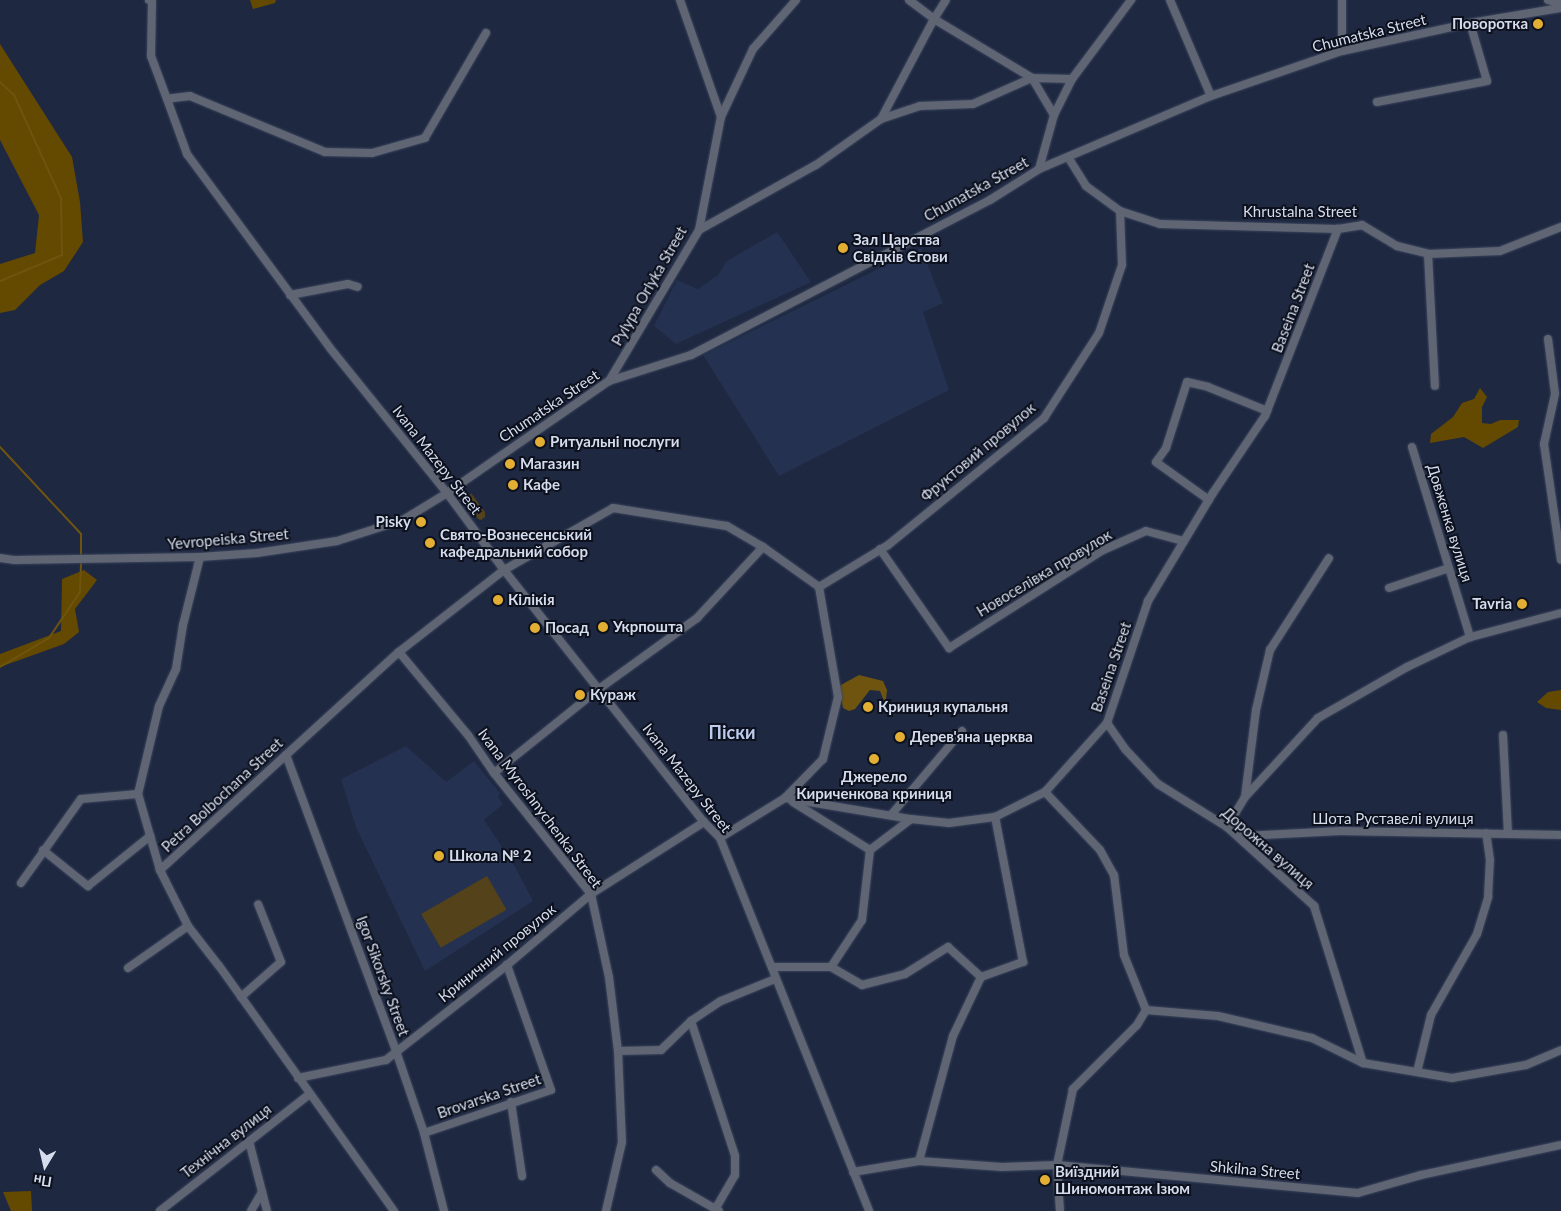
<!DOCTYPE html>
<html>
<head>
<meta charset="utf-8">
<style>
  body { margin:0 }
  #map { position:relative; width:1561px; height:1211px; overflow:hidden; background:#1e2841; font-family:Lato,sans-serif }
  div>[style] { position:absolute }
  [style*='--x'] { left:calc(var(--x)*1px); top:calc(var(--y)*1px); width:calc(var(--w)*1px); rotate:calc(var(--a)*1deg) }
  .built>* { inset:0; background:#243150 }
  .green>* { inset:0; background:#54421b; transform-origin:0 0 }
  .forest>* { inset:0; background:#644900 }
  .water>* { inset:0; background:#6f540f }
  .stream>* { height:2px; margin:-1px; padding:0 1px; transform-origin:1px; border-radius:1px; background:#6f540f }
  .roads { filter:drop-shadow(0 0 1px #3b455d) drop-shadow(0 0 1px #3b455d) }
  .minor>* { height:8px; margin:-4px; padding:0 4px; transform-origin:4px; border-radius:4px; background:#5f6572 }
  .dots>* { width:14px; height:14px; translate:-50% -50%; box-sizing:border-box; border:2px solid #0d111d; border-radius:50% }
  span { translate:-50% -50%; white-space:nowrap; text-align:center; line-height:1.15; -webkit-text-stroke:4px #0d111d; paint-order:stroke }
  .poi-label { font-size:15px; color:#d4dced; font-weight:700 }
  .right { translate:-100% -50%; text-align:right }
  .left { translate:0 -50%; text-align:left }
  .street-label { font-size:15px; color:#d4dced }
  .quarter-label { font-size:18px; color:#bdcced; font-weight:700 }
  .north { position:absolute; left:20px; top:1141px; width:50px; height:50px; -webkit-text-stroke:4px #0d111d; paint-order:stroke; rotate:189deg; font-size:14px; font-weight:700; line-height:20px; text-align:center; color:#d4dced }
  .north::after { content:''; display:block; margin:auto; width:18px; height:22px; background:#d4dced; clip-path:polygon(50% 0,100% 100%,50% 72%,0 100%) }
</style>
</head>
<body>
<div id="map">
  <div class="built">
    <i style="clip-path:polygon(777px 232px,811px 282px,676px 344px,654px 326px,677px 280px,698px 289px,718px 275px,727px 261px)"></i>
    <i style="clip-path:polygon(921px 248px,943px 303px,923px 312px,949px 390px,779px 476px,703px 355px)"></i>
    <i style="clip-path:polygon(406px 746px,446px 782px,474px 761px,500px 793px,498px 797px,503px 804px,484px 820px,513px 863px,533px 901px,425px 971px,356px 827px,341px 779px)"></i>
  </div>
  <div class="green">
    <i style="clip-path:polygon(471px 493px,485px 512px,485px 517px,481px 520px,478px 519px,468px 501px)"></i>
    <i style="left:487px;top:876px;width:39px;height:76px;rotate:60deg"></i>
  </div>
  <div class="forest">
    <i style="clip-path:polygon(250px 0,276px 0,275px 3px,253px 9px)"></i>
    <i style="clip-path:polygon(0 44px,72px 157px,80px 202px,83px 242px,64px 271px,40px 285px,15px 310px,0 313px,0 264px,35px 253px,39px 215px,0 140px)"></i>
    <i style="clip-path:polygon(1480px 388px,1487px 397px,1482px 407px,1482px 423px,1491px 424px,1500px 420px,1519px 420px,1518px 427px,1483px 448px,1464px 437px,1430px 443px,1431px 434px,1453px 417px,1462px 403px,1474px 399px)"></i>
    <i style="clip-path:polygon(84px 570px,97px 580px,75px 609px,79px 632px,64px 644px,0 667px,0 654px,61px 631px,62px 579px)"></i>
    <i style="clip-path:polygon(1561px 690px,1561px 710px,1546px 708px,1537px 702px,1548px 692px)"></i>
    <i style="clip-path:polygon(31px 1191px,32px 1211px,11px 1211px,3px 1192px)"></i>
  </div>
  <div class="water">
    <i style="clip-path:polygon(859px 675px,883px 681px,887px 690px,886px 699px,884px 701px,880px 691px,870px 690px,855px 709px,849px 711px,843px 708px,839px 686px)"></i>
  </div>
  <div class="stream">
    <i style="--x:0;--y:82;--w:19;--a:43"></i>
    <i style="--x:14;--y:95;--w:113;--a:65.5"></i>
    <i style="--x:61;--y:198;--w:57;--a:89"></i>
    <i style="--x:62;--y:255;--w:67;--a:157.2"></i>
    <i style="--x:0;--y:447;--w:119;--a:47"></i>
    <i style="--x:81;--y:534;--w:23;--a:90"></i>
    <i style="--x:0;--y:667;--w:57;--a:-30.6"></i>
    <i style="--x:49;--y:638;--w:55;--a:-56"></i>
    <i style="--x:80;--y:592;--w:30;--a:-88"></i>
  </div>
  <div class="roads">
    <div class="minor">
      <i style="--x:149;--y:0;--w:3;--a:18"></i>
      <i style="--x:152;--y:1;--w:55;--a:91"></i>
      <i style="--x:151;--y:56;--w:46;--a:69.6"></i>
      <i style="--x:909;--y:0;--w:31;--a:37"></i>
      <i style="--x:934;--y:19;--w:114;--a:31"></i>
      <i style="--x:1032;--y:78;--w:43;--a:59.3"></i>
      <i style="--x:1170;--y:0;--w:104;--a:66.9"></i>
      <i style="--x:1342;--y:0;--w:51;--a:90"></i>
      <i style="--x:1548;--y:0;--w:14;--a:17"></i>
      <i style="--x:486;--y:33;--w:121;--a:120.2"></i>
      <i style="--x:425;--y:138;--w:55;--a:164.2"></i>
      <i style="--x:372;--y:153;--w:47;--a:-178.8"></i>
      <i style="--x:325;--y:152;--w:146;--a:-157.5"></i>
      <i style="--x:190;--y:96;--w:23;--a:173"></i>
      <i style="--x:167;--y:99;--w:59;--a:70"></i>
      <i style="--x:187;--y:154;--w:241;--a:53.6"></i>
      <i style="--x:330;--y:348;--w:186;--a:51.1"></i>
      <i style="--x:447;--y:493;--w:96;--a:53.5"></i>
      <i style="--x:504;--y:570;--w:322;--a:51.6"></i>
      <i style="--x:704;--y:822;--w:23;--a:45"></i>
      <i style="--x:720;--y:838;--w:402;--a:68.2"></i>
      <i style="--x:1377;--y:102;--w:112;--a:-10.8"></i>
      <i style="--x:1487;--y:81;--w:60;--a:-106.3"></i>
      <i style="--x:721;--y:117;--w:75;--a:-64.8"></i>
      <i style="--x:753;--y:49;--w:65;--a:-48.7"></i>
      <i style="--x:881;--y:119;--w:41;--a:-18.4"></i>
      <i style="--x:920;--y:106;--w:53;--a:-2.2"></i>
      <i style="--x:973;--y:104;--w:64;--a:-23.8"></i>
      <i style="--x:1032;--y:78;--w:40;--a:1.4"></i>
      <i style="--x:1068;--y:157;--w:34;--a:58"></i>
      <i style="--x:1086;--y:186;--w:42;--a:36.3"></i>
      <i style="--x:1120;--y:211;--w:42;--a:18"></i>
      <i style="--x:1160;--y:224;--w:178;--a:1.6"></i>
      <i style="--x:1338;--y:229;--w:24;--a:-9"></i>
      <i style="--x:1362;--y:225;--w:41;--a:31"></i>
      <i style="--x:1397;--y:246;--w:32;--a:14"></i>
      <i style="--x:1428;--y:254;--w:72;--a:-2.4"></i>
      <i style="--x:1500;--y:251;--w:66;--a:-21.5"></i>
      <i style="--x:1039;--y:169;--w:56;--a:-74.5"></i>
      <i style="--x:1054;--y:115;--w:40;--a:-63.4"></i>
      <i style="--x:1072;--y:79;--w:99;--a:-53.2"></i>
      <i style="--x:699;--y:230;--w:134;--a:-29.1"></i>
      <i style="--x:816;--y:165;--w:80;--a:-35.3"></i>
      <i style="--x:881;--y:119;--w:113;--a:-62.1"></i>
      <i style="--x:934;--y:19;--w:22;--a:-58"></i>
      <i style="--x:1428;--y:254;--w:132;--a:87"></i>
      <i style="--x:290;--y:295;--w:59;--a:-10.7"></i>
      <i style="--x:348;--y:284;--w:10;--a:17"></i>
      <i style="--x:1548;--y:339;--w:55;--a:82.7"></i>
      <i style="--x:1555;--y:394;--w:51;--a:102.4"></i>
      <i style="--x:1544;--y:444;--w:117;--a:81.7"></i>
      <i style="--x:609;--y:381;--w:176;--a:-59.2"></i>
      <i style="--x:699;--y:230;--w:115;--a:-79"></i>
      <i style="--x:721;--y:117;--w:124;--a:-109.3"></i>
      <i style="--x:1412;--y:447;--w:199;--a:73"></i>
      <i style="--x:1209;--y:500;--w:65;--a:-144.4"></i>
      <i style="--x:1156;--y:462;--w:17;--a:-54"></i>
      <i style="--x:1166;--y:448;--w:69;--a:-72.3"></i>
      <i style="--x:1187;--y:382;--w:22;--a:13"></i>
      <i style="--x:1208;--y:387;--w:64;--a:22.1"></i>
      <i style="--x:880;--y:549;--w:121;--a:55.1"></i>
      <i style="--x:949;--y:648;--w:180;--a:-32.5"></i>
      <i style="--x:1101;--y:551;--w:49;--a:-24"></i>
      <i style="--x:1146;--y:531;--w:39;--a:15"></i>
      <i style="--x:0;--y:558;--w:15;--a:8"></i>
      <i style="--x:15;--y:560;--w:185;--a:-0.9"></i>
      <i style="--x:200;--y:557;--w:57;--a:-4"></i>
      <i style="--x:257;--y:553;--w:81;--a:-8.5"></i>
      <i style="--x:337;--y:541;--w:69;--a:-17.7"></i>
      <i style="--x:403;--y:520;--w:52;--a:-31.5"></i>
      <i style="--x:447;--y:493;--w:197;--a:-34.7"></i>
      <i style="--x:609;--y:381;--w:86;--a:-17.6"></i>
      <i style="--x:691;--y:355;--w:337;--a:-27.4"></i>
      <i style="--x:990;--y:200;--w:58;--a:-32.3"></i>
      <i style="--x:1039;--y:169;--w:187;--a:-23"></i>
      <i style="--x:1211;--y:96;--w:139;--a:-19"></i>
      <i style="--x:1342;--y:51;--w:131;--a:-12.3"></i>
      <i style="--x:1470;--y:23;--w:92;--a:-9.4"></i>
      <i style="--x:819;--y:587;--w:81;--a:-31.3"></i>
      <i style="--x:888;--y:545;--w:201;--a:-39.1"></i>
      <i style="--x:1044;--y:418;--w:101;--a:-57.1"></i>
      <i style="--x:1099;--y:333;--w:72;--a:-71.3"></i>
      <i style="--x:1122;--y:265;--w:54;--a:-92.1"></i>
      <i style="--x:1389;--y:588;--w:63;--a:-18.4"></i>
      <i style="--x:1561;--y:613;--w:94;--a:165.2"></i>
      <i style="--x:1470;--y:637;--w:70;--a:154.5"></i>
      <i style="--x:1407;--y:667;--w:103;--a:150.2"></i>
      <i style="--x:1318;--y:718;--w:108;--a:132.7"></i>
      <i style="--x:1245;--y:797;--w:35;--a:121"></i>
      <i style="--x:1227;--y:827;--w:18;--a:29"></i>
      <i style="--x:1243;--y:836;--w:98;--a:-2.9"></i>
      <i style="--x:1341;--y:831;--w:220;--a:1"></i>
      <i style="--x:399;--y:652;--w:108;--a:50.3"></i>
      <i style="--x:468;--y:735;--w:46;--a:55.6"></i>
      <i style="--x:494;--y:773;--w:155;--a:51.3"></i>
      <i style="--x:591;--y:894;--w:85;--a:77.8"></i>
      <i style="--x:609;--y:977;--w:75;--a:83.1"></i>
      <i style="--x:618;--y:1051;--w:91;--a:87.5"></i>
      <i style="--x:622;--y:1142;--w:71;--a:103.1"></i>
      <i style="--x:1107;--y:723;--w:32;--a:55"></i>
      <i style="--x:1125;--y:749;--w:48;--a:46.7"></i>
      <i style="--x:1158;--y:784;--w:81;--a:31.9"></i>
      <i style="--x:1227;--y:827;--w:118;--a:42.2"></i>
      <i style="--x:1314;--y:906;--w:164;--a:72.7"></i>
      <i style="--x:1503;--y:735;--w:98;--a:87.1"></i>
      <i style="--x:286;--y:755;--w:316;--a:69.6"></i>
      <i style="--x:396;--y:1051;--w:87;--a:71.1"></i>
      <i style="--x:424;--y:1133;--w:81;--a:75.6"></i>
      <i style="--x:494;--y:773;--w:134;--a:-38.7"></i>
      <i style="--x:599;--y:689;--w:121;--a:-35.9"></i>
      <i style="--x:697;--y:618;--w:97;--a:-47.1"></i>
      <i style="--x:1045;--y:792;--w:80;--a:46.5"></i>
      <i style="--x:1100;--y:850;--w:29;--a:61"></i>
      <i style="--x:1114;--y:875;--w:81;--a:82.9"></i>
      <i style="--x:1124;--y:955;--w:59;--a:68.2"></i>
      <i style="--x:1146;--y:1010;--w:17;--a:121"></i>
      <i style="--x:1137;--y:1025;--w:91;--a:135"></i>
      <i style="--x:1073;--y:1089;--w:78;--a:101.9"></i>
      <i style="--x:1057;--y:1165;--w:46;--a:86.3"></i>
      <i style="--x:1245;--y:797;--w:88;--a:-82.8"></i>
      <i style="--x:1256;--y:710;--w:62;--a:-76.9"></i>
      <i style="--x:1270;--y:650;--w:109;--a:-57.3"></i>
      <i style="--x:785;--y:798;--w:128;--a:9.5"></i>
      <i style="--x:793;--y:802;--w:91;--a:31.9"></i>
      <i style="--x:891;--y:815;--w:110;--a:-49.8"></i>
      <i style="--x:43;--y:850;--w:58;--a:38.7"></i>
      <i style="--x:88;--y:886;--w:80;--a:-38.9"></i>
      <i style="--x:160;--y:870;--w:79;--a:-106.1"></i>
      <i style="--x:138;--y:794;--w:90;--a:-76.6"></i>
      <i style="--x:159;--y:706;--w:41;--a:-65.3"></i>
      <i style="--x:176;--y:669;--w:45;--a:-81"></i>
      <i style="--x:183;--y:625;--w:70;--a:-76"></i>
      <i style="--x:21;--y:883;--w:103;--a:-54.5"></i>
      <i style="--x:81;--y:799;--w:57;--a:-5"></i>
      <i style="--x:772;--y:967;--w:59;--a:0"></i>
      <i style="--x:831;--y:967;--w:56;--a:-56.6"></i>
      <i style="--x:862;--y:920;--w:70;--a:-83.5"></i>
      <i style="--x:870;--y:850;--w:51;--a:-37.1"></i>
      <i style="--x:911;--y:819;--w:38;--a:6"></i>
      <i style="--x:949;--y:823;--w:46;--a:-7.4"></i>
      <i style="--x:995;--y:817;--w:56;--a:-26.6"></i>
      <i style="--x:1045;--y:792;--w:93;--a:-48.1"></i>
      <i style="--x:1107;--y:723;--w:129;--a:-71.4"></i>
      <i style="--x:1148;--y:601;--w:126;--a:-59"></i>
      <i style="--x:1213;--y:493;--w:93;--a:-56"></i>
      <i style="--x:1265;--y:416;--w:201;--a:-68.7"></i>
      <i style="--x:831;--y:967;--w:36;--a:30"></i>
      <i style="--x:862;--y:985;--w:44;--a:-14.3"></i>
      <i style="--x:905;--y:974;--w:51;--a:-32.1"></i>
      <i style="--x:948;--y:947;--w:45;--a:42.3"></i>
      <i style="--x:128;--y:968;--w:73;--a:-35"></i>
      <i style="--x:241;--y:997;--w:53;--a:-41.2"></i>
      <i style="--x:281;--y:962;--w:62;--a:-111.6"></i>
      <i style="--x:1146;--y:1010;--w:72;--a:4.8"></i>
      <i style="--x:1218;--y:1016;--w:97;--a:13.2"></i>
      <i style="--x:1312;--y:1038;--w:57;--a:26.1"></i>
      <i style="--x:1363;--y:1063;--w:90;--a:9.6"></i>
      <i style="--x:1452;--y:1078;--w:75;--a:-10"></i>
      <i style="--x:1526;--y:1065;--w:38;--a:-23"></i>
      <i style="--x:691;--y:1021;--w:142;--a:71.9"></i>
      <i style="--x:735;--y:1156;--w:19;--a:90"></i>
      <i style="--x:735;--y:1175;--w:39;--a:120"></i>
      <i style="--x:618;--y:1051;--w:43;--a:-1.3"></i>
      <i style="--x:661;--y:1050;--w:42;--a:-44"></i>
      <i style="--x:691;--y:1021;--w:36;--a:-34"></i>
      <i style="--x:721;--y:1001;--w:58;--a:-22.2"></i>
      <i style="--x:1417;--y:1072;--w:59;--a:-76.2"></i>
      <i style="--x:1431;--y:1015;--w:93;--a:-60.4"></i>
      <i style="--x:1477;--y:934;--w:39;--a:-73"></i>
      <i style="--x:1488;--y:897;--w:37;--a:-87"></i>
      <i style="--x:1490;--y:860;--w:27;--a:-98"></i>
      <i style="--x:298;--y:1078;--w:90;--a:-11.6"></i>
      <i style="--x:386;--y:1060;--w:154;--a:-38.1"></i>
      <i style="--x:507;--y:965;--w:110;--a:-40.2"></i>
      <i style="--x:591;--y:894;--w:134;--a:-32.5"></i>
      <i style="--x:511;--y:1102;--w:75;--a:81.5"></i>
      <i style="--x:424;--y:1133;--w:134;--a:-18.7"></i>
      <i style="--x:551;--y:1090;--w:133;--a:-109.4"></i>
      <i style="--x:249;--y:1141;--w:72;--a:75.6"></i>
      <i style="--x:919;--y:1161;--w:130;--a:-74.8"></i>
      <i style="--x:953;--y:1036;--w:65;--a:-64.6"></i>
      <i style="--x:981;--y:977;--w:45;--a:-19.7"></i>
      <i style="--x:1023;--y:962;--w:148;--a:-100.9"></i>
      <i style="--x:656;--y:1170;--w:19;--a:43"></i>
      <i style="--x:670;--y:1183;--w:56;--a:29.7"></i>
      <i style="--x:853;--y:1172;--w:67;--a:-9.5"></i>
      <i style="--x:919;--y:1161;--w:83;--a:4.1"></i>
      <i style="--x:1002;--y:1167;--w:55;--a:-2.1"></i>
      <i style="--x:1057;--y:1165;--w:302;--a:5.3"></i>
      <i style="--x:1358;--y:1193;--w:66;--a:-15.9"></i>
      <i style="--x:1421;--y:1175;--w:143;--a:-12.1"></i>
      <i style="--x:160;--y:1211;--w:190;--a:-38"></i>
      <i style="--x:251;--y:1211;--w:22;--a:-60"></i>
      <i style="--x:394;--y:1211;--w:301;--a:-125.5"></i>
      <i style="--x:219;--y:966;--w:51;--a:-127.8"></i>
      <i style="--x:188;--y:926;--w:63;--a:-116.6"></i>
      <i style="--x:160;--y:870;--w:323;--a:-42.4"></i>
      <i style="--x:399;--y:652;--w:133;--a:-38"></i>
      <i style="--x:504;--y:570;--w:125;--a:-29.6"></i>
      <i style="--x:613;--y:508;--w:115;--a:9"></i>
      <i style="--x:727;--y:526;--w:42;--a:30.3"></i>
      <i style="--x:763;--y:547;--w:69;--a:35.5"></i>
      <i style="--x:819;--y:587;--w:112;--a:80.2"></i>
      <i style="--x:838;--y:697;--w:64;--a:103.6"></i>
      <i style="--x:823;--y:759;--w:54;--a:134.3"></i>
      <i style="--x:785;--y:798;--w:76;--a:148.4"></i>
    </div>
  </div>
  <div class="dots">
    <i style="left:1538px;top:24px;background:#e2af34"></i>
    <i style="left:843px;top:248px;background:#e2af34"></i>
    <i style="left:540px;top:442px;background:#e2af34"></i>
    <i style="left:510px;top:464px;background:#e2af34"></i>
    <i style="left:513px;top:485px;background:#e2af34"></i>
    <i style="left:421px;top:522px;background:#e2af34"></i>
    <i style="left:430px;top:543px;background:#e2af34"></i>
    <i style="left:498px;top:600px;background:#e2af34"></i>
    <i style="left:1522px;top:604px;background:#e2af34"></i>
    <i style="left:603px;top:627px;background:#e2af34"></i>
    <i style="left:535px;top:628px;background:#e2af34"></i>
    <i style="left:580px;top:695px;background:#e2af34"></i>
    <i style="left:868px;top:707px;background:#e2af34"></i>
    <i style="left:900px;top:737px;background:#e2af34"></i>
    <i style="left:874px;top:759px;background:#e2af34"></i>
    <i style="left:439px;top:856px;background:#e2af34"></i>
    <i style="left:1045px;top:1180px;background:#e2af34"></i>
  </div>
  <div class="poi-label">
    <span class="right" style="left:1528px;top:24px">Поворотка</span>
    <span class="left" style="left:853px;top:248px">Зал Царства<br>Свідків Єгови</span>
    <span class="left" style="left:550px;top:442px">Ритуальні послуги</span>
    <span class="left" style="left:520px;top:464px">Магазин</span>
    <span class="left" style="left:523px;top:485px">Кафе</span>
    <span class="right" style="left:411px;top:522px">Pisky</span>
    <span class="left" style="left:440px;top:543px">Свято-Вознесенський<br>кафедральний собор</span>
    <span class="left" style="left:508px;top:600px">Кілікія</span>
    <span class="right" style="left:1512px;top:604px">Tavria</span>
    <span class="left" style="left:613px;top:627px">Укрпошта</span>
    <span class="left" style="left:545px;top:628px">Посад</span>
    <span class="left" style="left:590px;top:695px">Кураж</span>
    <span class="left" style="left:878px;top:707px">Криниця купальня</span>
    <span class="left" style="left:910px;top:737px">Дерев'яна церква</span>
    <span style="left:874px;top:785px">Джерело<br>Кириченкова криниця</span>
    <span class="left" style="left:449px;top:856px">Школа № 2</span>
    <span class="left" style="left:1055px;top:1180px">Виїздний<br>Шиномонтаж Ізюм</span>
  </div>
  <div class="street-label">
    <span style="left:1369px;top:33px;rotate:-14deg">Chumatska Street</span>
    <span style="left:976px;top:189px;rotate:-29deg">Chumatska Street</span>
    <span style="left:1300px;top:212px">Khrustalna Street</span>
    <span style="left:649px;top:286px;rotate:-60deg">Pylypa Orlyka Street</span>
    <span style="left:1293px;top:308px;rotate:-69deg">Baseina Street</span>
    <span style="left:549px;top:406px;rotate:-34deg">Chumatska Street</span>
    <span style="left:978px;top:452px;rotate:-40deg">Фруктовий провулок</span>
    <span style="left:437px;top:460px;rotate:52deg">Ivana Mazepy Street</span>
    <span style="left:1450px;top:523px;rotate:73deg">Довженка вулиця</span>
    <span style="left:228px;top:539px;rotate:-5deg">Yevropeiska Street</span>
    <span style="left:1044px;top:573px;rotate:-31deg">Новоселівка провулок</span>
    <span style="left:1111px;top:667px;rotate:-71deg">Baseina Street</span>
    <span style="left:687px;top:778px;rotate:52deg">Ivana Mazepy Street</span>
    <span style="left:222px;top:795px;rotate:-43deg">Petra Bolbochana Street</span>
    <span style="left:540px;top:808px;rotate:53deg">Ivana Myroshnychenka Street</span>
    <span style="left:1393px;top:819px">Шота Руставелі вулиця</span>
    <span style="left:1268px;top:848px;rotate:41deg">Дорожна вулиця</span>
    <span style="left:497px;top:953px;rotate:-39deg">Криничний провулок</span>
    <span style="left:383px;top:976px;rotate:70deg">Igor Sikorsky Street</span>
    <span style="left:489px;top:1096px;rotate:-19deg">Brovarska Street</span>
    <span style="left:226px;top:1141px;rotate:-38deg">Технічна вулиця</span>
    <span style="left:1255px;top:1170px;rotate:5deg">Shkilna Street</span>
  </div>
  <div class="quarter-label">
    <span style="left:732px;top:732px">Піски</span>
  </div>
  <div class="north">Пн</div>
</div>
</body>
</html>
